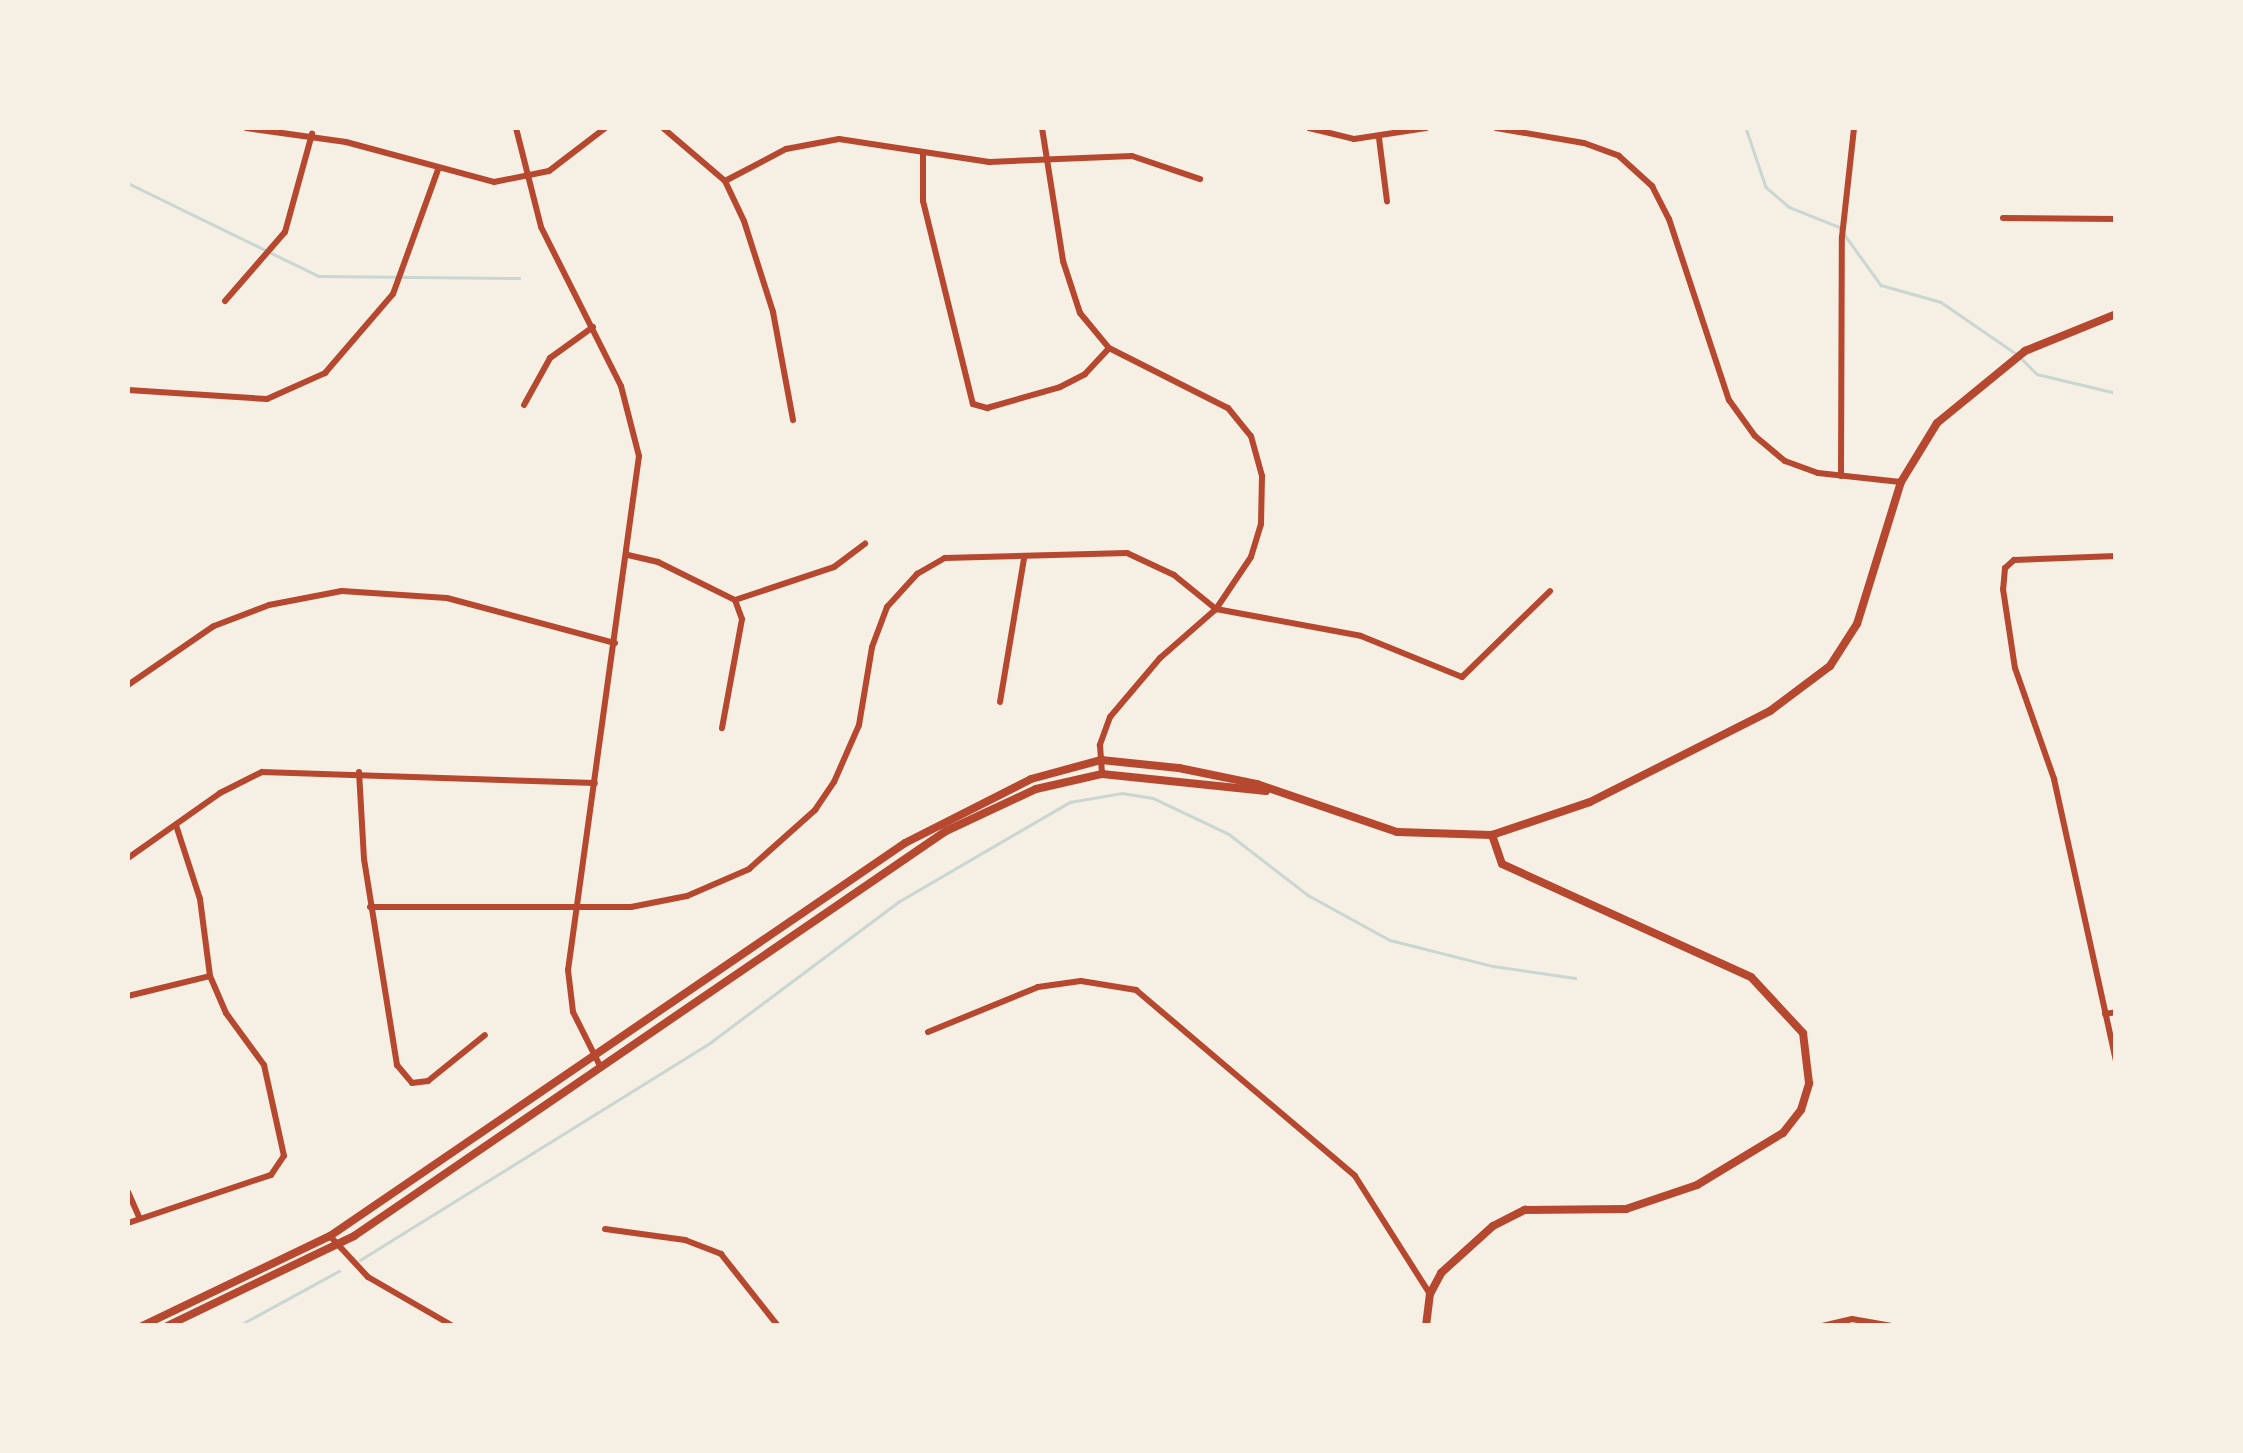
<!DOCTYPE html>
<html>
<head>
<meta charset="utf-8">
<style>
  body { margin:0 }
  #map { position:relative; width:2243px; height:1453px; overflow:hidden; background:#f6efe4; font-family:"Asap Condensed",sans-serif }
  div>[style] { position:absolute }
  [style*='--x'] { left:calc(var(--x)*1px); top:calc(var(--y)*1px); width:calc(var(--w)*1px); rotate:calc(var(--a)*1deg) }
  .stream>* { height:2.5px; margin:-1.25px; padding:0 1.25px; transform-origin:1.25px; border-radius:1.25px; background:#c9d6d2 }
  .minor>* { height:6px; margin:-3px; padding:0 3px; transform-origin:3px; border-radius:3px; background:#b5482f }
  .tertiary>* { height:8px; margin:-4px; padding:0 4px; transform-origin:4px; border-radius:4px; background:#b5482f }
  .secondary>* { height:8px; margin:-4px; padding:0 4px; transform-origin:4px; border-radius:4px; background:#b5482f }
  span { translate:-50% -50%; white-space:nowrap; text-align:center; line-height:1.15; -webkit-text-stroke:9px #f6efe4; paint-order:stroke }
  .frame { position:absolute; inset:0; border:130px solid #f6efe4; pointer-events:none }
</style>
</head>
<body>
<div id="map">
  <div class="stream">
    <i style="--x:1746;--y:128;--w:62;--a:71.3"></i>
    <i style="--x:1766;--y:187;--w:30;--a:41"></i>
    <i style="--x:1789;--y:207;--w:54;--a:21.8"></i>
    <i style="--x:1839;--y:227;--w:72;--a:54.1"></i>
    <i style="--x:1881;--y:285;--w:62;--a:15.8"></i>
    <i style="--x:1941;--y:302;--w:90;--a:34.6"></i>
    <i style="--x:128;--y:183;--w:212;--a:26"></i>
    <i style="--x:319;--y:276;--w:200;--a:0.6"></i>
    <i style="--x:2021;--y:358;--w:23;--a:45"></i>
    <i style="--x:2037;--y:374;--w:81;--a:13.5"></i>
    <i style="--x:360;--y:1260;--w:413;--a:-31.8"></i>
    <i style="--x:711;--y:1042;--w:234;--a:-36.8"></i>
    <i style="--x:898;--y:902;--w:199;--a:-30.2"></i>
    <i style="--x:1070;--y:802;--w:53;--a:-9.8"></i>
    <i style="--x:1122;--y:793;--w:31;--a:9"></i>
    <i style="--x:1153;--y:798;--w:84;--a:25.3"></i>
    <i style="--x:1229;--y:834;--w:100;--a:37.7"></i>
    <i style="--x:1308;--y:895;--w:94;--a:28.8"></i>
    <i style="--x:1390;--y:940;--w:106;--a:14.2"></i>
    <i style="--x:1493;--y:966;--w:83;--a:8.3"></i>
    <i style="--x:238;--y:1326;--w:115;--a:-28.6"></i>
  </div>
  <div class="minor">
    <i style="--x:246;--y:128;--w:101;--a:8"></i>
    <i style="--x:346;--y:142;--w:153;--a:15.1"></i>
    <i style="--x:494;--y:182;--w:56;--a:-11.3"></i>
    <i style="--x:549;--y:171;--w:71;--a:-37.5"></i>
    <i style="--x:516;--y:128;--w:102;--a:75.8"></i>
    <i style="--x:541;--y:227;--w:178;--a:63.3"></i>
    <i style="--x:621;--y:386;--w:72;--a:75.6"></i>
    <i style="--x:639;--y:456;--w:519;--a:97.86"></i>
    <i style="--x:568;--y:970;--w:42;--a:83.2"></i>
    <i style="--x:573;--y:1012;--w:60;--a:63.4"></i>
    <i style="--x:663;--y:128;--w:82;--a:40.5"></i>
    <i style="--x:725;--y:181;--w:44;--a:64.6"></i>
    <i style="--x:744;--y:221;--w:96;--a:72.3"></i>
    <i style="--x:773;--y:312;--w:110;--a:79.5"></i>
    <i style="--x:1042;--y:128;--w:135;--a:81"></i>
    <i style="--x:1063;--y:261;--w:55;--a:71.9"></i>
    <i style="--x:1080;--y:313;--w:45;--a:50.4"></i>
    <i style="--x:1109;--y:348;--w:133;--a:26.8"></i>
    <i style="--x:1228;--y:408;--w:36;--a:51"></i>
    <i style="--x:1251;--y:436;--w:41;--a:74.6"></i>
    <i style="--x:1262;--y:476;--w:48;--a:91.2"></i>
    <i style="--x:1261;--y:524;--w:34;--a:107"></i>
    <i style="--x:1251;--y:557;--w:63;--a:123.9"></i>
    <i style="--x:1216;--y:609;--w:74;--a:138.8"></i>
    <i style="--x:1160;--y:658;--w:77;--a:130.3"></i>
    <i style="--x:1110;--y:717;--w:30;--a:110"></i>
    <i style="--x:1100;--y:745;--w:29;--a:86"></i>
    <i style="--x:1309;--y:128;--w:46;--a:13.7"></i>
    <i style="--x:1354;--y:139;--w:73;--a:-8.7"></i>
    <i style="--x:1496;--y:128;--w:89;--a:9.7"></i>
    <i style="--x:1584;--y:143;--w:37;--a:20"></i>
    <i style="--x:1619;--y:156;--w:45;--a:42.3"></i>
    <i style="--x:1652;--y:186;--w:37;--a:63"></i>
    <i style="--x:1669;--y:219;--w:191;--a:71.7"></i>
    <i style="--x:1729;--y:400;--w:44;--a:54.2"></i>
    <i style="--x:1755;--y:436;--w:39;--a:40"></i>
    <i style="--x:1785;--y:461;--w:35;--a:20"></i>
    <i style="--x:1818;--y:473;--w:83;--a:6.2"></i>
    <i style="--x:1379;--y:138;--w:64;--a:82.8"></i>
    <i style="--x:923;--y:152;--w:49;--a:90"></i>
    <i style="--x:923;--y:201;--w:209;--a:76.2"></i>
    <i style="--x:973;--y:404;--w:15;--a:16"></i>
    <i style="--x:987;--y:408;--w:76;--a:-16"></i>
    <i style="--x:1060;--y:387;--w:28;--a:-27"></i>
    <i style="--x:1085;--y:374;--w:35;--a:-47"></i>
    <i style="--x:725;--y:181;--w:69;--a:-27.7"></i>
    <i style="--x:786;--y:149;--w:54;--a:-10.7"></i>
    <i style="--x:839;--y:139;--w:152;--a:8.7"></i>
    <i style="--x:989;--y:162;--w:143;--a:-2.4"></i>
    <i style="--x:1132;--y:156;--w:72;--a:18.7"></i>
    <i style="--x:2003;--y:218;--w:113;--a:0.5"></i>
    <i style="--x:225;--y:301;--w:91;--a:-49"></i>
    <i style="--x:285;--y:232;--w:102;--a:-74.6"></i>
    <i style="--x:128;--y:390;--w:139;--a:3.7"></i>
    <i style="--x:267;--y:399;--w:64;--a:-24.1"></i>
    <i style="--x:325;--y:373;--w:104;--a:-49.3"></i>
    <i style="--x:393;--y:294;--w:132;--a:-70.1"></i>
    <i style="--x:524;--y:405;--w:54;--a:-61"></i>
    <i style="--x:550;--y:358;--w:53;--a:-35.8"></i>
    <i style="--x:1841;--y:476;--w:239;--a:-89.8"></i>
    <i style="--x:1842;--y:237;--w:110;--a:-83.7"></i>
    <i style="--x:628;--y:555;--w:31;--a:13"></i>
    <i style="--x:658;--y:562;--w:86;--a:26.3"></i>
    <i style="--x:735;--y:600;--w:20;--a:70"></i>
    <i style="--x:742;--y:619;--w:111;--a:100.4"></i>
    <i style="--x:2116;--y:556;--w:102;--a:177.8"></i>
    <i style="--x:2014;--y:560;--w:12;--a:138"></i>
    <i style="--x:2005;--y:568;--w:21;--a:95"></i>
    <i style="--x:2003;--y:589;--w:80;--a:81.4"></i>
    <i style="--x:2015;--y:668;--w:118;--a:70.6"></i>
    <i style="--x:2054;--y:779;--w:290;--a:77.6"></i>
    <i style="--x:735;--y:600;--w:104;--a:-18.4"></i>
    <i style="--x:834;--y:567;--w:39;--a:-37"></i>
    <i style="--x:128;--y:685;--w:104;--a:-34.5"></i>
    <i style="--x:214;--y:626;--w:59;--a:-20.9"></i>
    <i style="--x:269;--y:605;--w:74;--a:-10.9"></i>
    <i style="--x:342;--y:591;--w:105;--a:3.8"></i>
    <i style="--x:447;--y:598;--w:174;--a:15"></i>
    <i style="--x:1000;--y:702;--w:146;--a:-80.5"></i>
    <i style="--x:359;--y:772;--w:87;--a:86.7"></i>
    <i style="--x:364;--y:859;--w:209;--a:80.9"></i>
    <i style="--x:397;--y:1065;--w:23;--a:50"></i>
    <i style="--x:412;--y:1083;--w:16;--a:-7"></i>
    <i style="--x:428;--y:1081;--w:73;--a:-38.9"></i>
    <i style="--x:128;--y:858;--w:113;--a:-35.2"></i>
    <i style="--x:220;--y:793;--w:47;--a:-26.6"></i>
    <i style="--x:262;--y:772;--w:333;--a:1.9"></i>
    <i style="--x:370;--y:907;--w:261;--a:0"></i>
    <i style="--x:631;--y:907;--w:57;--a:-11.1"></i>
    <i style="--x:687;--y:896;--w:68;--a:-23.5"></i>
    <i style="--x:749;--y:869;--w:89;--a:-41.8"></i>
    <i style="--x:815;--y:810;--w:34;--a:-56"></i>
    <i style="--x:834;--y:782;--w:62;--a:-66.3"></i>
    <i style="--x:859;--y:725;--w:79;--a:-80.5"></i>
    <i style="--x:872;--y:647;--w:43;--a:-69.4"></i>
    <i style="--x:887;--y:607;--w:45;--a:-47.7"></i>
    <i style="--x:917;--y:574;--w:32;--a:-30"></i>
    <i style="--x:945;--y:558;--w:182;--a:-1.6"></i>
    <i style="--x:1127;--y:553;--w:52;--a:25.1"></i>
    <i style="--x:1174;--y:575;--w:54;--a:39"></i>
    <i style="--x:1216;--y:609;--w:147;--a:10.5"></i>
    <i style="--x:1361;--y:636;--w:109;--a:22.1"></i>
    <i style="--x:1462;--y:677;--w:123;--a:-44.3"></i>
    <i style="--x:128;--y:996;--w:84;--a:-13.7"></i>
    <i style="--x:2105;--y:1014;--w:11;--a:-10"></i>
    <i style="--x:928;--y:1032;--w:119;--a:-22.2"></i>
    <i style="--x:1038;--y:987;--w:43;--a:-7.9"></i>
    <i style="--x:1081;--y:981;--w:56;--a:9.3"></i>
    <i style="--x:1136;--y:990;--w:287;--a:40.3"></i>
    <i style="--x:1355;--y:1176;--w:140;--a:57.6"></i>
    <i style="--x:128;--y:1192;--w:27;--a:66"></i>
    <i style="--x:128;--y:1223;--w:151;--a:-18.6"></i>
    <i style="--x:271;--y:1175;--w:23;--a:-56"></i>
    <i style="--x:284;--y:1156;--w:93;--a:-102.4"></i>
    <i style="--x:264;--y:1065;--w:64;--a:-126.2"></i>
    <i style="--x:226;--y:1013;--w:40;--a:-113.4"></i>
    <i style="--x:210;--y:976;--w:78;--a:-97.4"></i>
    <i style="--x:200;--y:899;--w:78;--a:-108"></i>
    <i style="--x:605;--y:1229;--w:81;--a:7.8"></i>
    <i style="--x:685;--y:1240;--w:39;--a:21"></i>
    <i style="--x:721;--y:1254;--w:92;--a:51.6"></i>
    <i style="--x:330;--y:1236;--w:56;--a:47.2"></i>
    <i style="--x:368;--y:1277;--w:98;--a:30"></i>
    <i style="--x:1822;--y:1326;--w:31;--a:-13"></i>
    <i style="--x:1852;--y:1319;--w:39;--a:10"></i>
  </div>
  <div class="tertiary">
    <i style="--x:1426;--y:1326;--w:32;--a:-83"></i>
    <i style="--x:1430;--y:1294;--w:24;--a:-62"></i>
    <i style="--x:1441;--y:1273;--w:70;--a:-42.1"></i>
    <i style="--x:1493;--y:1226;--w:36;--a:-27"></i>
    <i style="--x:1525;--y:1210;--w:101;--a:-0.6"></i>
    <i style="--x:1626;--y:1209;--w:75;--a:-18.7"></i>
    <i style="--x:1697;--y:1185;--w:100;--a:-31.2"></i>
    <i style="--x:1783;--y:1133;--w:29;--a:-52"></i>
    <i style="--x:1801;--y:1110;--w:28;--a:-73"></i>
    <i style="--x:1809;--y:1083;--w:50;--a:-96.8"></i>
    <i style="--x:1803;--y:1033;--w:76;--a:-132.9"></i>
    <i style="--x:1751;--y:977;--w:273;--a:-155.6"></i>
    <i style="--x:1502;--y:864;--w:31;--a:-109"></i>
  </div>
  <div class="secondary">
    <i style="--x:142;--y:1326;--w:208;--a:-25.6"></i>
    <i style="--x:330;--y:1236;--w:696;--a:-34.35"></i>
    <i style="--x:905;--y:843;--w:141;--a:-26.9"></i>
    <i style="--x:1031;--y:779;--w:73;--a:-15.2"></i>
    <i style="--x:1101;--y:760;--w:78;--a:5.9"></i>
    <i style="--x:1179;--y:768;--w:80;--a:11.6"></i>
    <i style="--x:1257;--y:784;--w:148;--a:18.9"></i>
    <i style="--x:1397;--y:832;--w:95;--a:1.8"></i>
    <i style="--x:1492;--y:835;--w:103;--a:-18.6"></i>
    <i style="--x:1590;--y:802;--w:202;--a:-26.8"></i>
    <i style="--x:1770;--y:711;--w:75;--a:-36.9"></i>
    <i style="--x:1830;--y:666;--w:50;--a:-57.3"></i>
    <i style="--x:1857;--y:624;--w:149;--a:-72.8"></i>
    <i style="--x:1901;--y:482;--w:69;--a:-58.6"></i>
    <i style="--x:1937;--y:423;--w:114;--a:-39.3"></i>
    <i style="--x:2025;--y:351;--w:98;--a:-22.1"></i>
    <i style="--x:167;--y:1326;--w:208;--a:-25.7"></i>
    <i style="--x:354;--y:1236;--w:717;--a:-34.38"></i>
    <i style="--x:946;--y:831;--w:99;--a:-25"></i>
    <i style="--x:1036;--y:789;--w:68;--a:-12.8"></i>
    <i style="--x:1102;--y:774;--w:165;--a:5.9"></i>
  </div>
  <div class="frame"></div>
</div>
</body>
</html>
